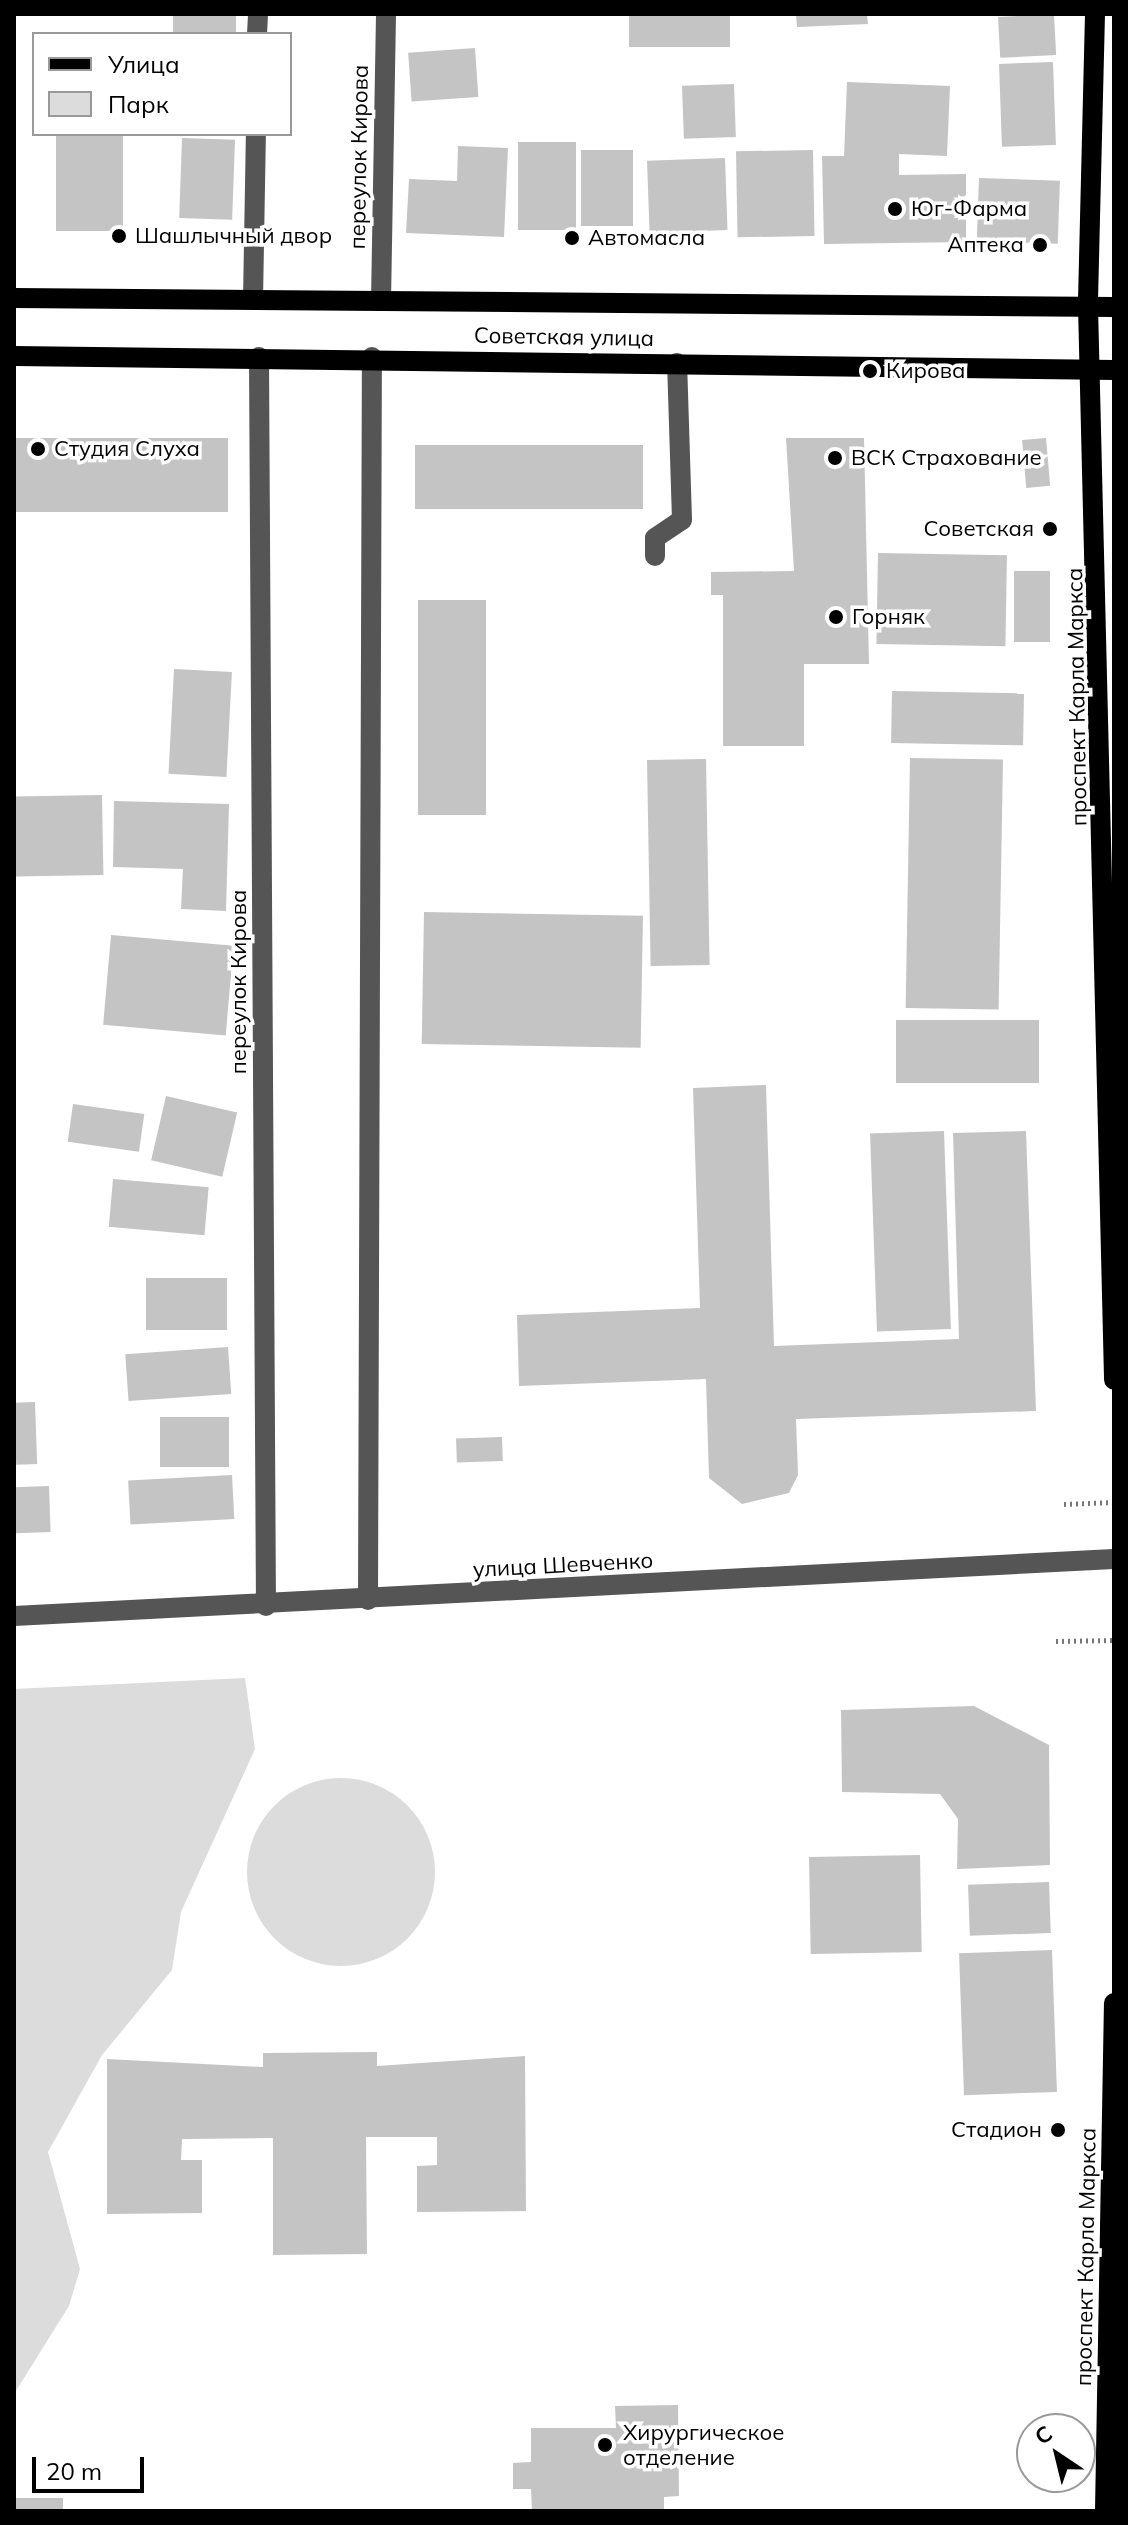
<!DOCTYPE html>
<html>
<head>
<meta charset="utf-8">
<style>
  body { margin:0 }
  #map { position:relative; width:1128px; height:2525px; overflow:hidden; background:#fff; font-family:Mulish,sans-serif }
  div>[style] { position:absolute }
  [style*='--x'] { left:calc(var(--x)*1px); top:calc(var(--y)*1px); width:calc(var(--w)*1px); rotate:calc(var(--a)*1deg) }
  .green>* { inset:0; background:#dcdcdc }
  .round { border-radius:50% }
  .building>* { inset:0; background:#c4c4c4; transform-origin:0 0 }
  .path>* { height:5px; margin-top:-2.5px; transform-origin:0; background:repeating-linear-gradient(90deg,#777 0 2px,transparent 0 6px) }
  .minor>* { height:20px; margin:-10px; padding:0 10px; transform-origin:10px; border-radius:10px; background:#555 }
  .major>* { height:20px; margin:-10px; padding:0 10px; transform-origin:10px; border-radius:10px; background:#000 }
  .dots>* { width:22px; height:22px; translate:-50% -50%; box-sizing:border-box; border:4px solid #fff; border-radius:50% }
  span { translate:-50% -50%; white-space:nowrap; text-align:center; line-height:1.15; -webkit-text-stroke:7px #fff; paint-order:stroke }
  .street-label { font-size:22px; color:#000 }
  .poi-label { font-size:22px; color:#000 }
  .left { translate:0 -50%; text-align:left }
  .right { translate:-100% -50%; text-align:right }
  .frame { position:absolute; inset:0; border:16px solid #000; pointer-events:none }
  .legend { position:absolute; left:32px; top:32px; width:260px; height:104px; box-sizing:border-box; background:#fff; border:2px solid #999; margin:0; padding:10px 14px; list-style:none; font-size:24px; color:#000 }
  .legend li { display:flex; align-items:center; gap:16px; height:40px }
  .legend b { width:40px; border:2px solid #999 }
  .north { position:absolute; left:1016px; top:2413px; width:80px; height:80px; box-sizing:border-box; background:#fff; border:2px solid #999; border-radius:50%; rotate:325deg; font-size:22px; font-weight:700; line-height:32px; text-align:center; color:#000 }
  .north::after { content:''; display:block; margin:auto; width:28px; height:36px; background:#000; clip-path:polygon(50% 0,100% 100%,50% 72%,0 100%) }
  .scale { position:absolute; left:32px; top:2457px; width:112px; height:36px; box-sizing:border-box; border:4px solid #000; border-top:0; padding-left:10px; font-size:24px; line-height:28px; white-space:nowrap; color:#000; -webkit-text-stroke:6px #fff; paint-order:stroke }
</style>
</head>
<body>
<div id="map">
  <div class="green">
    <i style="clip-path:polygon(245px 1678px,255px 1749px,181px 1912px,172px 1970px,102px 2055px,48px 2152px,80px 2269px,69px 2306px,14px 2394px,14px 1689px)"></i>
    <i class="round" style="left:247px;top:1778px;width:188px;height:188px"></i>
  </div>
  <div class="building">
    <i style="left:173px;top:14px;width:63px;height:20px"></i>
    <i style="left:629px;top:14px;width:101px;height:33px"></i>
    <i style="clip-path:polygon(796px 14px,867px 14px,868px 24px,797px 27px)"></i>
    <i style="left:1054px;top:14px;width:41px;height:56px;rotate:87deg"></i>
    <i style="left:475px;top:48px;width:49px;height:67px;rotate:86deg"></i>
    <i style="left:1053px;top:62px;width:83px;height:54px;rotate:88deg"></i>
    <i style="clip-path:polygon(847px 82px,950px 86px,947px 156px,899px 154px,899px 175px,966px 174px,966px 242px,824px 244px,822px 156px,844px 156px)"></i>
    <i style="left:734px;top:84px;width:53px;height:52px;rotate:88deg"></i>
    <i style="left:56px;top:134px;width:67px;height:97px"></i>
    <i style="left:182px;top:138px;width:53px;height:80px;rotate:2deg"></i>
    <i style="left:518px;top:142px;width:58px;height:88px"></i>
    <i style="clip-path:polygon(458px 146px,508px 148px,504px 237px,406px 233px,409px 179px,457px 181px)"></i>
    <i style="left:581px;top:150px;width:52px;height:76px"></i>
    <i style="left:813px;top:150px;width:86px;height:77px;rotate:89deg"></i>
    <i style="left:725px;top:158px;width:72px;height:78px;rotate:88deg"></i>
    <i style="left:979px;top:178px;width:81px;height:63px;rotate:2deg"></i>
    <i style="left:14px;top:438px;width:214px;height:74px"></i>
    <i style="clip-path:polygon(786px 438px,864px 438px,869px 664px,804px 664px,804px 746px,723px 746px,723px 595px,711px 595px,711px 572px,794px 571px)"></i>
    <i style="left:1046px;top:438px;width:48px;height:24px;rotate:85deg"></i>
    <i style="left:415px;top:445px;width:228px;height:64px"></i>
    <i style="left:878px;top:553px;width:129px;height:91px;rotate:1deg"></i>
    <i style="left:1014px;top:571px;width:36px;height:71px"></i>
    <i style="left:418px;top:600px;width:68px;height:215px"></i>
    <i style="left:174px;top:669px;width:58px;height:105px;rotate:3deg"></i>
    <i style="left:892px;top:691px;width:132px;height:52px;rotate:1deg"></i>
    <i style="left:910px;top:758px;width:93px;height:250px;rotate:1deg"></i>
    <i style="left:706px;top:759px;width:206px;height:59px;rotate:89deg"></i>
    <i style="left:102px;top:795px;width:80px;height:88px;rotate:89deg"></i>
    <i style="clip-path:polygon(114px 801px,229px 804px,226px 911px,181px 909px,183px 869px,113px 867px)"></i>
    <i style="left:424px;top:912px;width:219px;height:132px;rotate:1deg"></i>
    <i style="left:111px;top:935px;width:123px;height:90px;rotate:5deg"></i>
    <i style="left:896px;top:1020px;width:143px;height:63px"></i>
    <i style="clip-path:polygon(766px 1085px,774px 1346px,959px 1339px,953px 1133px,1026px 1131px,1036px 1411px,796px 1419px,798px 1475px,789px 1493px,742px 1504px,709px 1478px,706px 1379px,519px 1386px,517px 1315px,700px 1308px,693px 1088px)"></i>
    <i style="left:166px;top:1096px;width:73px;height:66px;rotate:13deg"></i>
    <i style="left:73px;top:1104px;width:72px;height:38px;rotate:8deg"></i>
    <i style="left:944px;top:1131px;width:198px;height:74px;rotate:88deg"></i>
    <i style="left:113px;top:1179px;width:96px;height:48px;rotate:5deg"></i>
    <i style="left:146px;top:1278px;width:81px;height:52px"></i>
    <i style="left:228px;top:1347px;width:47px;height:103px;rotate:86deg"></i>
    <i style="left:35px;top:1402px;width:62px;height:21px;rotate:88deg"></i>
    <i style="left:160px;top:1417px;width:69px;height:50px"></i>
    <i style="left:502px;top:1437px;width:24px;height:46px;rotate:88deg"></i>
    <i style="left:232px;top:1475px;width:44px;height:104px;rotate:87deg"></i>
    <i style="left:49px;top:1486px;width:46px;height:35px;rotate:88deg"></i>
    <i style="clip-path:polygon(974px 1706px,1049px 1745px,1050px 1865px,957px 1869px,958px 1819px,940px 1794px,842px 1792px,841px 1710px)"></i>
    <i style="left:920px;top:1855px;width:97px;height:111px;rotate:89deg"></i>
    <i style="left:1049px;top:1882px;width:51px;height:81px;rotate:88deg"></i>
    <i style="left:1052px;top:1950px;width:142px;height:93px;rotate:88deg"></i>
    <i style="clip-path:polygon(377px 2052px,377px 2066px,525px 2056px,526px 2211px,417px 2212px,417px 2166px,437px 2165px,437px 2137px,366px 2137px,367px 2254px,273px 2255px,273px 2138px,182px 2139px,181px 2160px,202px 2160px,202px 2213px,107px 2214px,107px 2059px,263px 2067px,263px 2053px)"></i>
    <i style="clip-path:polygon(678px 2405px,679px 2496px,664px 2497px,664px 2511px,532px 2511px,531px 2489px,513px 2489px,513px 2463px,531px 2462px,531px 2428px,616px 2428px,615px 2406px)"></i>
    <i style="left:14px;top:2498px;width:49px;height:13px"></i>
  </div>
  <div class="path">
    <i style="--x:1064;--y:1504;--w:50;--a:-2.3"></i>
    <i style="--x:1056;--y:1641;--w:58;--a:-1"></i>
  </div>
  <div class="minor">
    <i style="--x:257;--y:34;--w:20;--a:-87"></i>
    <i style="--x:253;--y:300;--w:166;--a:-89"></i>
    <i style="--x:381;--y:301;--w:287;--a:-89"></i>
    <i style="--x:259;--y:357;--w:1249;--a:89.68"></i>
    <i style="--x:655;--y:556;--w:18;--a:-90"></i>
    <i style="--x:655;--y:538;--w:32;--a:-34"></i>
    <i style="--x:682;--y:520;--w:157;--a:-91.8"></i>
    <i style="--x:368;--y:1600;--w:1243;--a:-89.82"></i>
    <i style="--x:14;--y:1616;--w:1101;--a:-2.97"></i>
  </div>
  <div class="major">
    <i style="--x:1095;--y:14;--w:292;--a:91.4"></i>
    <i style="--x:1088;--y:306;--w:1074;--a:88.61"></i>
    <i style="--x:14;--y:298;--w:1100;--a:0.47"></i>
    <i style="--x:14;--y:356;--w:1100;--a:0.73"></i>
    <i style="--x:1105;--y:2511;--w:508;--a:-88.99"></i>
  </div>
  <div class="dots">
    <i style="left:895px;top:209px;background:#000"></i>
    <i style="left:119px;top:236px;background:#000"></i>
    <i style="left:572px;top:238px;background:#000"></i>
    <i style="left:1040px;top:245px;background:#000"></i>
    <i style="left:870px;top:371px;background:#000"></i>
    <i style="left:38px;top:449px;background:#000"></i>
    <i style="left:835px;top:458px;background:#000"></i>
    <i style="left:1050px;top:529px;background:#000"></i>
    <i style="left:836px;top:617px;background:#000"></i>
    <i style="left:1058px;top:2130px;background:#000"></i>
    <i style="left:605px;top:2445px;background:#000"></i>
  </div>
  <div class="street-label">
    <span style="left:359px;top:157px;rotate:-89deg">переулок Кирова</span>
    <span style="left:564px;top:337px;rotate:1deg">Советская улица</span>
    <span style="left:1077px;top:697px;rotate:-91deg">проспект Карла Маркса</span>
    <span style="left:239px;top:982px;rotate:-90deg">переулок Кирова</span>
    <span style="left:563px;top:1565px;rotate:-3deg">улица Шевченко</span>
    <span style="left:1086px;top:2257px;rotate:-89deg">проспект Карла Маркса</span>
  </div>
  <div class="poi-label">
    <span class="left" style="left:911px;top:209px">Юг-Фарма</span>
    <span class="left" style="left:135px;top:236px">Шашлычный двор</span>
    <span class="left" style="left:588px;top:238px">Автомасла</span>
    <span class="right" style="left:1024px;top:245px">Аптека</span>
    <span class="left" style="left:886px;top:371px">Кирова</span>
    <span class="left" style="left:54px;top:449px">Студия Слуха</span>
    <span class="left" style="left:851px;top:458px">ВСК Страхование</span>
    <span class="right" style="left:1034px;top:529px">Советская</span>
    <span class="left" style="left:852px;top:617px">Горняк</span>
    <span class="right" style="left:1042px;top:2130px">Стадион</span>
    <span class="left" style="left:623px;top:2445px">Хирургическое<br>отделение</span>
  </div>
  <div class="frame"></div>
  <ul class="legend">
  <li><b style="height:10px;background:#000"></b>Улица</li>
  <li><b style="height:22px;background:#dcdcdc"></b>Парк</li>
  </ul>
  <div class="north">С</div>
  <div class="scale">20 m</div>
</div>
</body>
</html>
